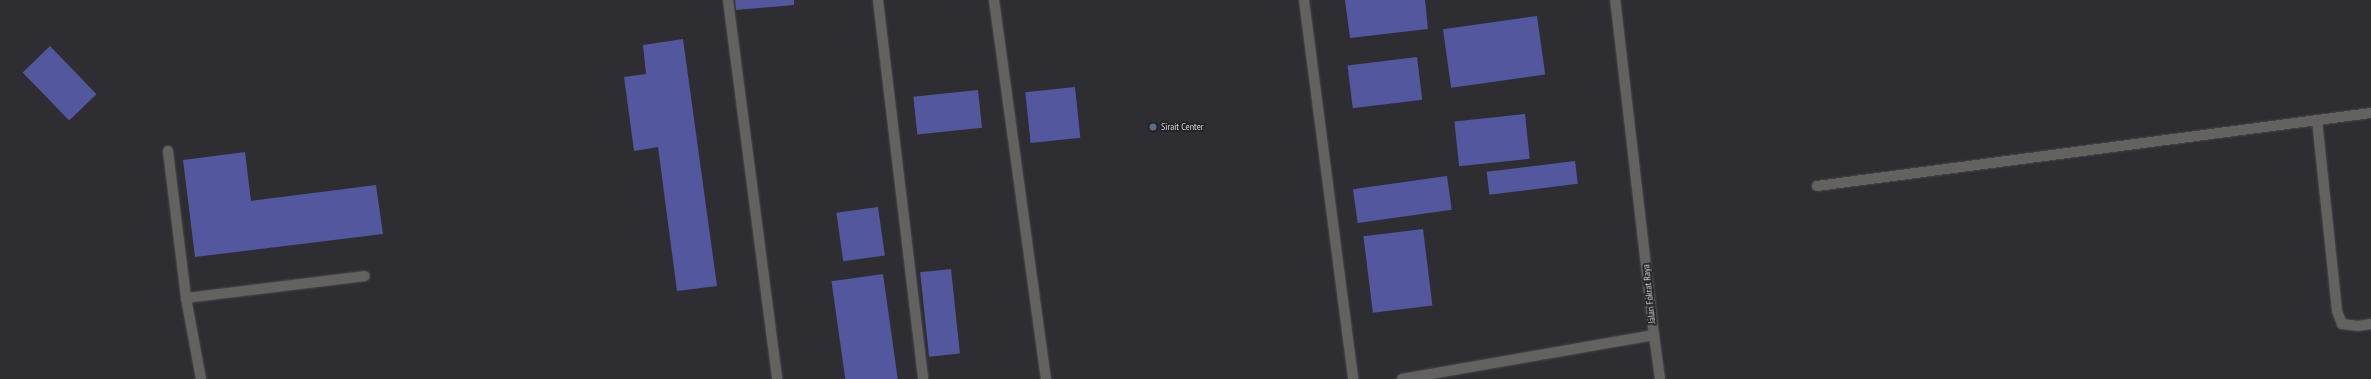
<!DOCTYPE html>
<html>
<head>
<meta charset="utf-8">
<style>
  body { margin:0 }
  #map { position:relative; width:2371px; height:379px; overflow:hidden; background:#2d2d32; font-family:"PT Sans Narrow",sans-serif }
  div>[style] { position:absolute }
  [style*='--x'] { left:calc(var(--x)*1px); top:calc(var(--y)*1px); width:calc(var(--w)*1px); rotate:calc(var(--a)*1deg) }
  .building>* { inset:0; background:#53589e; transform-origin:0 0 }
  .roads { filter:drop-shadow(0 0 1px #48484d) drop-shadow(0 0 1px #48484d) }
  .service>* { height:10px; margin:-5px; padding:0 5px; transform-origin:5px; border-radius:5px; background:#646260 }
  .minor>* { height:10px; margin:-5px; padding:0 5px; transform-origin:5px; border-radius:5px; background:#646260 }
  .dots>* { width:11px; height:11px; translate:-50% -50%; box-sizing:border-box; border:2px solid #232428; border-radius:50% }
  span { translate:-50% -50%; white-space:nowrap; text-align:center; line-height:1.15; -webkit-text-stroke:3.5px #232428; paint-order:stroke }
  .poi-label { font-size:10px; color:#d5d5d9 }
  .left { translate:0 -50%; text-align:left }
  .street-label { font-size:10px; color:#d5d5d9 }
</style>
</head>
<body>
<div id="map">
  <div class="building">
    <i style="clip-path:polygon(735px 0,794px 0,794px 5px,736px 10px)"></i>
    <i style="clip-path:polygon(1345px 0,1425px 0,1428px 29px,1350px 38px)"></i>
    <i style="left:1537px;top:16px;width:59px;height:95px;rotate:82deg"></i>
    <i style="clip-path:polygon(683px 39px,717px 286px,677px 291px,658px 147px,634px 151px,624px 77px,646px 74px,643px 45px)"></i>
    <i style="left:50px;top:46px;width:67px;height:38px;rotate:46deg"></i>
    <i style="left:1417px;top:57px;width:43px;height:70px;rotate:83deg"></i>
    <i style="left:1075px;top:87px;width:51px;height:50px;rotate:84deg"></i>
    <i style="left:978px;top:90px;width:38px;height:65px;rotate:84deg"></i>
    <i style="left:1525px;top:114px;width:45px;height:71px;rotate:84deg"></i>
    <i style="clip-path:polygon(245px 152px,251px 201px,376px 185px,383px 234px,195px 257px,183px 160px)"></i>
    <i style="left:1575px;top:161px;width:23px;height:89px;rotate:83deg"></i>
    <i style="left:1447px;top:176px;width:34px;height:95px;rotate:82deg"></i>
    <i style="left:878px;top:207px;width:49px;height:42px;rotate:82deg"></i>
    <i style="left:1423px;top:229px;width:77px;height:60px;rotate:83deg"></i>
    <i style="left:951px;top:269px;width:85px;height:31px;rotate:84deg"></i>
    <i style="left:883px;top:274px;width:106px;height:52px;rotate:82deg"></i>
  </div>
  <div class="roads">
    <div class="service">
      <i style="--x:728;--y:0;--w:382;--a:82.6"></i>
      <i style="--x:878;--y:0;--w:382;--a:83.2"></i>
      <i style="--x:994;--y:0;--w:383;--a:82.2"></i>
      <i style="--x:168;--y:151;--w:148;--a:83"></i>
      <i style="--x:186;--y:298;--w:82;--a:79.5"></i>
      <i style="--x:186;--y:298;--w:180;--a:-7"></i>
    </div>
    <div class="minor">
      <i style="--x:1304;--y:0;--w:382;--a:82.6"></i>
      <i style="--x:2317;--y:120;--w:192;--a:84"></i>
      <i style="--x:2337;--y:311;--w:14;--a:69"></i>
      <i style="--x:2342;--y:324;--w:16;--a:7"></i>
      <i style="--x:2358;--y:326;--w:13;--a:-9"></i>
      <i style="--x:1817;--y:186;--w:559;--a:-7.51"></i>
      <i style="--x:1654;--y:335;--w:44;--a:82.2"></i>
      <i style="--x:1402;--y:379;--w:256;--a:-9.9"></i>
      <i style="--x:1654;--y:335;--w:337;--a:-96.6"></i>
    </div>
  </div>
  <div class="dots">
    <i style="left:1153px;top:127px;background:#5c6f8a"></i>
  </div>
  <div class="poi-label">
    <span class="left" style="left:1161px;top:127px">Sirait Center</span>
  </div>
  <div class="street-label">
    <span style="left:1649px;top:294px;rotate:-96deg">Jalan Fokrat Raya</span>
  </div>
</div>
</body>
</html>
